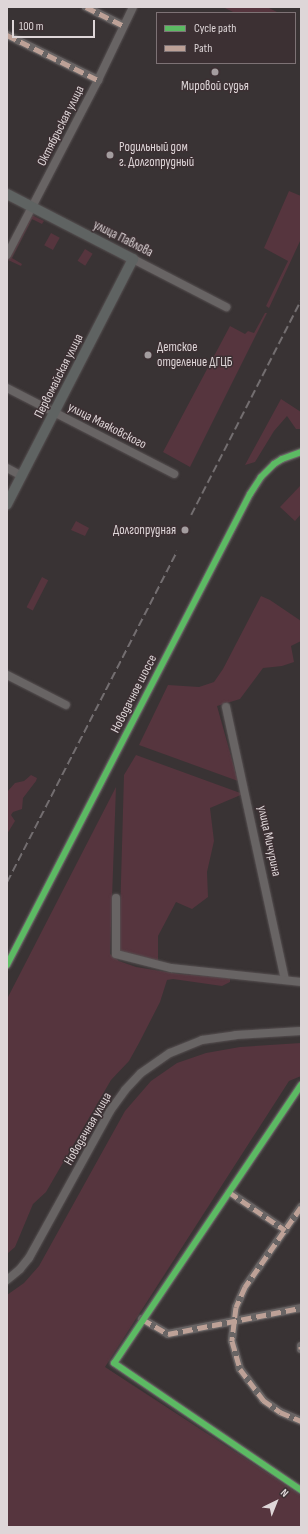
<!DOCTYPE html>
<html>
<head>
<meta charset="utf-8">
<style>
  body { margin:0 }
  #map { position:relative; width:308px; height:1534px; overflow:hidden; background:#393334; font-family:"Sofia Sans Condensed",sans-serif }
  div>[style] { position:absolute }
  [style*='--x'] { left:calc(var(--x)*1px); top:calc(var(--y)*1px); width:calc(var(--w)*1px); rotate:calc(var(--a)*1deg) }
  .green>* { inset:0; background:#56353e; transform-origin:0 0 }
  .roads { filter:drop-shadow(0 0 1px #565051) drop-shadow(0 0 1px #565051) }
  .minor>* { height:8px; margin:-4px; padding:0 4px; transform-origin:4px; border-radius:4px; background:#686464 }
  .major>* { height:10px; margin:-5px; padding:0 5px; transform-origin:5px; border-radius:5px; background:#5f6362 }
  .rail>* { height:1.5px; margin-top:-0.75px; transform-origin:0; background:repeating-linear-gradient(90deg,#736e70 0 8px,transparent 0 12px) }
  .quiet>* { height:5px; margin-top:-2.5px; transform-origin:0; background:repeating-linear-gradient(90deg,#bda197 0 10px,transparent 0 15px) }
  .cycleway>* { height:6px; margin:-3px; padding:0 3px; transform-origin:3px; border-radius:3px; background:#5cba63 }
  .dots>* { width:11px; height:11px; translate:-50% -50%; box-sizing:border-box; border:2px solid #3c3033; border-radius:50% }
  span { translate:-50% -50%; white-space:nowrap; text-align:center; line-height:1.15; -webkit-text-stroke:3px #3c3033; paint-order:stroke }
  .poi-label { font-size:13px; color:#ded6d8 }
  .left { translate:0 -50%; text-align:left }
  .right { translate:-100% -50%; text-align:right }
  .street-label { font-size:13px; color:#ded6d8 }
  .frame { position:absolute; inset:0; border:8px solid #ded6d8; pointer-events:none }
  .legend { position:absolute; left:156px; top:12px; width:140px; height:52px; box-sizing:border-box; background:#3c3033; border:1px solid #7d7275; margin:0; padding:5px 7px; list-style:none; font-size:12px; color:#ded6d8 }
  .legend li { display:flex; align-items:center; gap:8px; height:20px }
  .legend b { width:20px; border:1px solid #7d7275 }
  .north { position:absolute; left:256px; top:1482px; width:40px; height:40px; -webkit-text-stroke:3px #3c3033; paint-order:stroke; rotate:43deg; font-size:11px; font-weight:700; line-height:16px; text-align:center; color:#ded6d8 }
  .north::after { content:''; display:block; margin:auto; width:14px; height:18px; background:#ded6d8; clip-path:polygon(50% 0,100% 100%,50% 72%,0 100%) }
  .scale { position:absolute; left:12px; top:20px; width:83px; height:18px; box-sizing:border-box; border:2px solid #ded6d8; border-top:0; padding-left:5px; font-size:12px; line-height:14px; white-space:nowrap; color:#ded6d8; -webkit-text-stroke:3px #3c3033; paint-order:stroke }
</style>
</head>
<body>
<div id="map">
  <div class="green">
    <i style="clip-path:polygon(223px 7px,267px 7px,279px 13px,235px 13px)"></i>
    <i style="clip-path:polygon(289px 191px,301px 196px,301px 239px,269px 308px,266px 306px,288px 261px,264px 248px)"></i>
    <i style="clip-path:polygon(32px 215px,44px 221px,42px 224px,32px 219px,12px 258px,22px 264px,21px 266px,8px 260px)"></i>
    <i style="left:51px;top:233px;width:10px;height:14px;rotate:29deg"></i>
    <i style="left:85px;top:249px;width:9px;height:14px;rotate:32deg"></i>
    <i style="clip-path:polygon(265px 313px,267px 313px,190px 467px,163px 452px,230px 326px,245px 334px,248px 331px,254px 333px)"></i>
    <i style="clip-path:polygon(281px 399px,301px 412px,301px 429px,296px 429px,287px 416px,274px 431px,255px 462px,245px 465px)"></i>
    <i style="clip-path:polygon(301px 485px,301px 514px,295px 521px,280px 507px)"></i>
    <i style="clip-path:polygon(76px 521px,89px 528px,85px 536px,71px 530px)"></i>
    <i style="left:42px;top:577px;width:7px;height:34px;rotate:27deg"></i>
    <i style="clip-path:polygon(261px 596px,270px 600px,301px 621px,301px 641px,291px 646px,294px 662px,282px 666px,263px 668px,240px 699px,217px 706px,238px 781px,139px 745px,168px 685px,199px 687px,214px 682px,223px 669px)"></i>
    <i style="clip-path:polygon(136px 755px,243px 794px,210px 808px,214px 841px,207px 872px,208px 897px,192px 909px,176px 902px,158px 936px,158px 961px,119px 952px,124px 775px)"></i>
    <i style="clip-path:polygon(31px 775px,37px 778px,36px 781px,23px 798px,22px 809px,13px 812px,11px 815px,15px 821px,7px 834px,7px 792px,15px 783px,24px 781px)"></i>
    <i style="clip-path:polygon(116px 787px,110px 954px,119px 961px,136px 967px,179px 974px,230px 978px,230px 982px,222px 986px,173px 979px,167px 980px,160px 1002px,139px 1043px,129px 1061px,111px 1080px,46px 1192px,33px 1204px,15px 1247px,7px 1254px,7px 999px)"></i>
    <i style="clip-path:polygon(301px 1043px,301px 1076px,289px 1081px,105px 1367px,301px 1495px,301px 1527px,7px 1527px,7px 1295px,24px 1283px,39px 1266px,125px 1111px,151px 1081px,177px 1063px,206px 1053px,240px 1047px)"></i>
  </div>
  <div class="roads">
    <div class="minor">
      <i style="--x:86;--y:7;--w:42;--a:26.6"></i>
      <i style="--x:7;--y:35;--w:102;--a:26.3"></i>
      <i style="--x:7;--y:255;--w:197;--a:-62.5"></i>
      <i style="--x:98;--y:80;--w:81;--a:-64.4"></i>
      <i style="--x:133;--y:259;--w:105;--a:27.3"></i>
      <i style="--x:7;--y:388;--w:188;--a:27.2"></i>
      <i style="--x:7;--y:468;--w:17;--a:28"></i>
      <i style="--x:7;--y:675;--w:66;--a:27"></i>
      <i style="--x:226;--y:707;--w:279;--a:77.8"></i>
      <i style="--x:116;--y:898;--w:56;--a:90"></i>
      <i style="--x:116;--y:954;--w:57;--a:14.3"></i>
      <i style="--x:171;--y:968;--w:131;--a:6.1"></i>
      <i style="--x:7;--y:965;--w:530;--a:-62.71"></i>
      <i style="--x:250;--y:494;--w:20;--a:-57"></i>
      <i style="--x:261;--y:477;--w:18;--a:-45"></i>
      <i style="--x:274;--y:464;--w:9;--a:-32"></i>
      <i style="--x:282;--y:459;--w:20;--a:-20"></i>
      <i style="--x:301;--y:1085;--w:335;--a:123.9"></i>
      <i style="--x:114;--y:1363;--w:226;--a:34.2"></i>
      <i style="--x:229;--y:1192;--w:68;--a:34.2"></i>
      <i style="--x:301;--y:1207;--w:98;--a:125"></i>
      <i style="--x:245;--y:1287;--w:22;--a:114"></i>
      <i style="--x:236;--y:1307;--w:34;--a:97"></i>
      <i style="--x:232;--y:1341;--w:29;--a:74"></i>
      <i style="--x:240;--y:1369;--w:39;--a:53"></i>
      <i style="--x:263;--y:1400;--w:21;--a:35"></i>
      <i style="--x:280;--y:1412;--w:23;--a:23"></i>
      <i style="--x:7;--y:1280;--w:17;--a:-40"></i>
      <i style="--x:20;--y:1269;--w:14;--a:-51"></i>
      <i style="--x:29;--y:1258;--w:168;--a:-61.1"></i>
      <i style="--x:110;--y:1111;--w:26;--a:-54"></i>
      <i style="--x:125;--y:1090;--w:23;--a:-47"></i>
      <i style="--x:141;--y:1073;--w:35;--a:-35"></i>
      <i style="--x:170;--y:1053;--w:35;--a:-22"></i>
      <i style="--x:202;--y:1040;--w:34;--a:-8"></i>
      <i style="--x:236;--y:1035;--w:65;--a:-3.5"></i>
      <i style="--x:142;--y:1319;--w:30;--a:30"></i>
      <i style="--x:168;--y:1334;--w:136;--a:-11.1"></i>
      <i style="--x:301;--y:1346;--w:3;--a:90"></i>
    </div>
    <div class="major">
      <i style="--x:7;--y:194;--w:142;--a:27.3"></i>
      <i style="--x:133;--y:259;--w:276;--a:117.2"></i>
    </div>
  </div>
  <div class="rail">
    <i style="--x:191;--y:515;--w:242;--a:-62.9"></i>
    <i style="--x:7;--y:882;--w:372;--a:-62.8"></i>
  </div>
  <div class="quiet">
    <i style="--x:86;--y:7;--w:42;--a:26.6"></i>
    <i style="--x:7;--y:35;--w:102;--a:26.3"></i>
    <i style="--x:229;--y:1192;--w:68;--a:34.2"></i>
    <i style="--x:301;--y:1207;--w:98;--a:125"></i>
    <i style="--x:245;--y:1287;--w:22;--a:114"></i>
    <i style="--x:236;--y:1307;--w:34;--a:97"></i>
    <i style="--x:232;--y:1341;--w:29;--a:74"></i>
    <i style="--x:240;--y:1369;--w:39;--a:53"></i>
    <i style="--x:263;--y:1400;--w:21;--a:35"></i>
    <i style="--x:280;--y:1412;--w:23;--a:23"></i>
    <i style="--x:142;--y:1319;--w:30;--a:30"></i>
    <i style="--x:168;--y:1334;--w:136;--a:-11.1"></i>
    <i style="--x:301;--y:1346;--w:3;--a:90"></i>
  </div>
  <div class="cycleway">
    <i style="--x:7;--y:965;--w:530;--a:-62.71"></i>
    <i style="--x:250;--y:494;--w:20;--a:-57"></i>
    <i style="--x:261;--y:477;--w:18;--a:-45"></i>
    <i style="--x:274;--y:464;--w:9;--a:-32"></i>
    <i style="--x:282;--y:459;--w:20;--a:-20"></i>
    <i style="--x:301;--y:1085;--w:335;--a:123.9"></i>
    <i style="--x:114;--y:1363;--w:226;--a:34.2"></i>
  </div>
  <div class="dots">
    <i style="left:215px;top:72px;background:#a49d9f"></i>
    <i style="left:110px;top:155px;background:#a49d9f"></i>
    <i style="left:148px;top:355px;background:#a49d9f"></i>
    <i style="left:185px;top:530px;background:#a49d9f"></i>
  </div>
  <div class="poi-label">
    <span style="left:215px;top:86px">Мировой судья</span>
    <span class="left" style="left:119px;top:155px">Родильный дом<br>г. Долгопрудный</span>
    <span class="left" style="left:157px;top:355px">Детское<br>отделение ДГЦБ</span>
    <span class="right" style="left:176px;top:530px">Долгопрудная</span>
  </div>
  <div class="street-label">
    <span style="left:61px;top:126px;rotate:-63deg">Октябрьская улица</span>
    <span style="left:123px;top:239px;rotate:27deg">улица Павлова</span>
    <span style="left:59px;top:376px;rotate:-63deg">Первомайская улица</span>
    <span style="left:107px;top:426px;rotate:27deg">улица Маяковского</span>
    <span style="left:134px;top:694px;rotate:-63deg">Новодачное шоссе</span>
    <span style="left:269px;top:841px;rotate:78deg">улица Мичурина</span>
    <span style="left:88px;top:1129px;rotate:-60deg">Новодачная улица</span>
  </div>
  <div class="frame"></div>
  <ul class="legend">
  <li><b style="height:5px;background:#5cba63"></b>Cycle path</li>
  <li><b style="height:5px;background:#bda197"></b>Path</li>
  </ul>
  <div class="north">N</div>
  <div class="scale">100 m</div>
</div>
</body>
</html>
